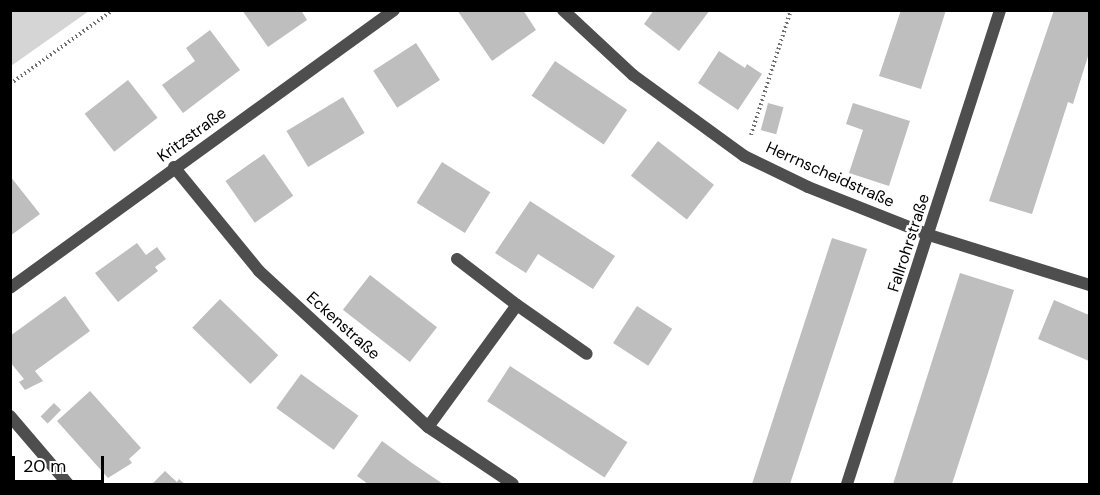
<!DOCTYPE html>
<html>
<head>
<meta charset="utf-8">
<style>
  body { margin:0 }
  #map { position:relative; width:1100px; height:495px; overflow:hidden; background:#fff; font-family:"DM Sans",sans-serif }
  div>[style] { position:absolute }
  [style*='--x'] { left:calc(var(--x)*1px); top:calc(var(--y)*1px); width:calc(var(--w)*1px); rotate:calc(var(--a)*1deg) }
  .green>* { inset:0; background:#d5d5d5 }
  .building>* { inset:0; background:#bebebe; transform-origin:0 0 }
  .path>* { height:4px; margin-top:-2px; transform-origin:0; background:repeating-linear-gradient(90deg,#707070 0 1.5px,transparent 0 4.5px) }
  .lane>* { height:12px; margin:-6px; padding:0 6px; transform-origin:6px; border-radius:6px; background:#4e4e4e }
  .street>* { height:12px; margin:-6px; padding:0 6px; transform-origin:6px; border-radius:6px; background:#4e4e4e }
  span { translate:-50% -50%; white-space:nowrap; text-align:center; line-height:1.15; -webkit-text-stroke:5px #fff; paint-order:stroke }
  .street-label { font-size:16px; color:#000 }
  .frame { position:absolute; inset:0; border:12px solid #000; pointer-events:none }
  .scale { position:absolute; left:12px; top:456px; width:92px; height:27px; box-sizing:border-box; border:3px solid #000; border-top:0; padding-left:8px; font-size:18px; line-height:21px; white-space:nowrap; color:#000; -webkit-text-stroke:4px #fff; paint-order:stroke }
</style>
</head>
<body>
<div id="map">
  <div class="green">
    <i style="clip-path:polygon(11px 10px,89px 10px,89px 11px,11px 66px)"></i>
  </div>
  <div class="building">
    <i style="clip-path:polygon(242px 10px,301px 10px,307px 20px,268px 47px)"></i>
    <i style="clip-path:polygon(457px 10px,523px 10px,536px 30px,492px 61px)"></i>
    <i style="clip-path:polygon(654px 10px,710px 10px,679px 51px,644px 24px)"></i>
    <i style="clip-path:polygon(901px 10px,946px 10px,921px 89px,879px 76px)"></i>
    <i style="clip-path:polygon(1054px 10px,1089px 10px,1089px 53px,1073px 104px,1068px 102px,1032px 214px,989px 201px)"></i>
    <i style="clip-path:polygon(210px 30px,240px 70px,183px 113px,162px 85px,195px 61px,186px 48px)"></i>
    <i style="left:416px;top:43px;width:44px;height:51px;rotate:57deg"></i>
    <i style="clip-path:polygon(719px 51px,745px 68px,747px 64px,762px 74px,738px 110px,698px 83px)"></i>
    <i style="left:555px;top:61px;width:87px;height:42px;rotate:34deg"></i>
    <i style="left:128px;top:80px;width:48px;height:55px;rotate:52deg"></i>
    <i style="left:343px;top:97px;width:42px;height:66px;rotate:59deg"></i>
    <i style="left:768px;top:103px;width:16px;height:28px;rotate:15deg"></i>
    <i style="clip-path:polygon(853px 103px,910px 121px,889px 186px,849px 173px,863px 130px,846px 124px)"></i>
    <i style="left:658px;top:141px;width:71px;height:44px;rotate:38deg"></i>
    <i style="left:264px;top:154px;width:51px;height:47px;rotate:55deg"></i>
    <i style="left:442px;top:162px;width:57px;height:48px;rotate:32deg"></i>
    <i style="clip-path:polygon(10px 176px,40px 214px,10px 236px)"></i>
    <i style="clip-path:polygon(530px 201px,615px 256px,593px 289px,538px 254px,526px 273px,495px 253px)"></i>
    <i style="clip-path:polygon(832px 238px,867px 249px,838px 338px,790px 484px,752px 484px)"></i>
    <i style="clip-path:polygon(137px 243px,146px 255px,157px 247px,166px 259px,155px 267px,158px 271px,118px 302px,95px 273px)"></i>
    <i style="clip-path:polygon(960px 273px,1014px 290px,988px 373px,952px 484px,893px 484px)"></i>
    <i style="left:370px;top:275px;width:85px;height:44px;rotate:38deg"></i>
    <i style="clip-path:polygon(65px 296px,90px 331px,35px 371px,43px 381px,25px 390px,19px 382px,24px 379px,10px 362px,10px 336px)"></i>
    <i style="left:220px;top:299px;width:81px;height:40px;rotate:44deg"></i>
    <i style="clip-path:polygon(1054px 300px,1089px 315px,1089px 361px,1038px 339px)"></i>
    <i style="left:637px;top:306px;width:42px;height:44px;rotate:33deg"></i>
    <i style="left:510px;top:366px;width:140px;height:42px;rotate:33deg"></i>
    <i style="left:301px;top:374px;width:71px;height:42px;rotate:36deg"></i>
    <i style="clip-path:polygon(90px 391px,141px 448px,129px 459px,132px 463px,108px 478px,57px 421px)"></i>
    <i style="left:54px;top:403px;width:10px;height:19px;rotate:45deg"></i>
    <i style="clip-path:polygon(382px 441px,412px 463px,443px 484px,368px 484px,357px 476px)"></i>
    <i style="clip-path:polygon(165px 471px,177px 482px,179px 479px,185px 484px,152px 484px)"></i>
  </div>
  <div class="path">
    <i style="--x:10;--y:84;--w:127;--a:-35.7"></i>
    <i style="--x:751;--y:135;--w:131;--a:-72.3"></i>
  </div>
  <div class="lane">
    <i style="--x:457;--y:259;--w:76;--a:37.5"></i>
    <i style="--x:428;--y:427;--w:151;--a:-53.9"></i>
    <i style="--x:517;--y:305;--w:85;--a:35"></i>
  </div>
  <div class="street">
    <i style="--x:563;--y:10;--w:96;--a:42.9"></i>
    <i style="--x:633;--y:75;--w:137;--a:36.1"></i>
    <i style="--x:744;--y:156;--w:71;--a:25.8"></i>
    <i style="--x:808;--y:187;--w:130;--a:21.6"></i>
    <i style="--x:929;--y:235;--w:169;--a:17.3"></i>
    <i style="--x:174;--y:167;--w:134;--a:50.7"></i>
    <i style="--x:259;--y:271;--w:230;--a:42.7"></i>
    <i style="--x:428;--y:427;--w:102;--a:33.8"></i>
    <i style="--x:10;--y:288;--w:474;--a:-35.9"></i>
    <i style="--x:10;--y:416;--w:89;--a:49.5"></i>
    <i style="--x:847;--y:484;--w:498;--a:-72.1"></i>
  </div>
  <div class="street-label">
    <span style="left:192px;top:135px;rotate:-36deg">Kritzstraße</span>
    <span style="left:830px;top:175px;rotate:24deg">Herrnscheidstraße</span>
    <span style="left:909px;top:243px;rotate:-72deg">Fallrohrstraße</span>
    <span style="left:343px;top:326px;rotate:42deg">Eckenstraße</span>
  </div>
  <div class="frame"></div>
  <div class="scale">20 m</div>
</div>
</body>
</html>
